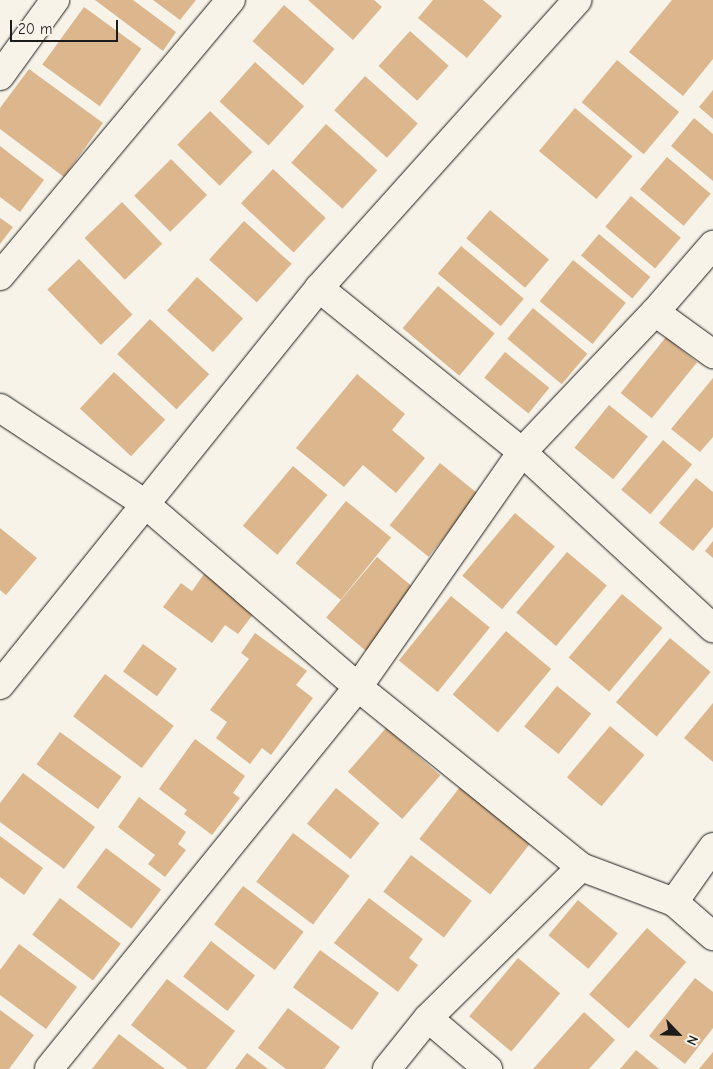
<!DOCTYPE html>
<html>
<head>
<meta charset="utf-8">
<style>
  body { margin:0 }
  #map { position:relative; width:713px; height:1069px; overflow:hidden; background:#f7f3e8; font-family:"Comic Neue",sans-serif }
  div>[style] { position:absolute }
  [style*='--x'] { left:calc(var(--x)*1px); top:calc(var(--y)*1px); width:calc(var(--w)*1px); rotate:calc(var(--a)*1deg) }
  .building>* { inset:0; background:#dcb68d; transform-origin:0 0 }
  .roads { filter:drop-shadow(0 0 1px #1c1c1c) drop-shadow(0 0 1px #1c1c1c) }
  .minor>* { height:28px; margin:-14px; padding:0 14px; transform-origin:14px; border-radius:14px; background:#f7f3e8 }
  span { translate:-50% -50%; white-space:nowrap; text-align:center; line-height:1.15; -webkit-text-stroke:4.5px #f7f3e8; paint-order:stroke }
  .north { position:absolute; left:653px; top:1009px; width:50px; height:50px; -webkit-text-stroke:4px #f7f3e8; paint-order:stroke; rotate:114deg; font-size:14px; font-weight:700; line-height:20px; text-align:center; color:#1c1c1c }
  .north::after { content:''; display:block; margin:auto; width:18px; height:22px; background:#1c1c1c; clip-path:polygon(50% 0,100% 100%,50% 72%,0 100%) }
  .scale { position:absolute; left:10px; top:20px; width:108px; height:22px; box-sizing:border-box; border:2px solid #1c1c1c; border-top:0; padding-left:6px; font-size:15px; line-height:18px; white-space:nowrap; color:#1c1c1c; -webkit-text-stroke:4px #f7f3e8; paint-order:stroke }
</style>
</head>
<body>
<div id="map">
  <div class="building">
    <i style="clip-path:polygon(95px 0,133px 0,176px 32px,163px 51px)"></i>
    <i style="clip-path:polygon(153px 0,196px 0,180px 20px)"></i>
    <i style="clip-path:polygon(308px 0,374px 0,382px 7px,353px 40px)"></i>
    <i style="clip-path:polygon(433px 0,483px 0,502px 16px,467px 58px,418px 18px)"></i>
    <i style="clip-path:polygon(672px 0,713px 0,713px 59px,683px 96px,629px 52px)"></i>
    <i style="left:284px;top:5px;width:67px;height:48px;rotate:41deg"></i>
    <i style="left:84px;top:7px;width:71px;height:71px;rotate:36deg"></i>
    <i style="left:410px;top:31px;width:52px;height:47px;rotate:42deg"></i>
    <i style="left:617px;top:60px;width:81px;height:55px;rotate:40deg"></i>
    <i style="left:255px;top:62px;width:66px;height:53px;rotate:42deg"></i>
    <i style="clip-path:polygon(29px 69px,103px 123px,64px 177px,0 129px,0 108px)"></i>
    <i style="left:365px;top:76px;width:71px;height:46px;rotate:42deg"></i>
    <i style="clip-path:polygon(713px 90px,713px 119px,699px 107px)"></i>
    <i style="left:575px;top:108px;width:75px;height:56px;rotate:40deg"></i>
    <i style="left:210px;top:111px;width:59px;height:47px;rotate:44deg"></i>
    <i style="clip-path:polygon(694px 118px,713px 134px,713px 181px,671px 146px)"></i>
    <i style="left:326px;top:124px;width:69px;height:52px;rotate:42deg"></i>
    <i style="clip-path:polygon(0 146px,44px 180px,20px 212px,0 197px)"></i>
    <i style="left:667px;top:157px;width:57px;height:42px;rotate:40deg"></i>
    <i style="left:171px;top:159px;width:51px;height:52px;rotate:45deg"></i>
    <i style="left:273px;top:169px;width:72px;height:47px;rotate:43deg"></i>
    <i style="left:631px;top:196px;width:65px;height:40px;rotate:40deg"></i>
    <i style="left:122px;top:202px;width:58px;height:52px;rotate:46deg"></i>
    <i style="left:490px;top:210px;width:77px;height:37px;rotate:40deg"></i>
    <i style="clip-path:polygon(0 218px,13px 227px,0 244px)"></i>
    <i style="left:244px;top:221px;width:64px;height:52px;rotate:42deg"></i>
    <i style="left:599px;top:234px;width:67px;height:28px;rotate:40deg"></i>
    <i style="left:461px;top:246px;width:82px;height:36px;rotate:40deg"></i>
    <i style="left:79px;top:259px;width:77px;height:44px;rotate:46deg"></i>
    <i style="left:573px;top:260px;width:68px;height:53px;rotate:39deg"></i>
    <i style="left:197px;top:277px;width:62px;height:45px;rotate:42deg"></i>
    <i style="left:438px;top:286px;width:74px;height:55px;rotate:40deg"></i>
    <i style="left:533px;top:308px;width:71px;height:40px;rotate:40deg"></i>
    <i style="left:150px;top:319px;width:81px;height:48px;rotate:43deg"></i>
    <i style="left:666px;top:337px;width:40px;height:72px;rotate:39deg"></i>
    <i style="left:505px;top:352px;width:57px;height:33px;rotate:39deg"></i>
    <i style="left:114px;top:372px;width:70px;height:50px;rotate:43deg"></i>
    <i style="clip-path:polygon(357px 374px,405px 414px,392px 430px,425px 458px,396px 493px,363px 465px,344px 487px,296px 448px)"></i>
    <i style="clip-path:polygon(713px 378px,713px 437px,700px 452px,671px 429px)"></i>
    <i style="left:609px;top:405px;width:50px;height:55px;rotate:39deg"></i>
    <i style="left:663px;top:440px;width:38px;height:65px;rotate:40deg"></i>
    <i style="left:440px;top:463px;width:50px;height:80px;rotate:39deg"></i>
    <i style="left:293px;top:466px;width:45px;height:78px;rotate:40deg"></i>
    <i style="clip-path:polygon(696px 478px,713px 492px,713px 527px,693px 551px,659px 523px)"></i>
    <i style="left:346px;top:501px;width:58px;height:80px;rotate:39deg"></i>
    <i style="left:515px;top:513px;width:52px;height:82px;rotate:40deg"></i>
    <i style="clip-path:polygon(0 528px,37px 558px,6px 595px,0 590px)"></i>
    <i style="clip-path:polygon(713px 541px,713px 558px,705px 551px)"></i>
    <i style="left:567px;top:552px;width:52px;height:79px;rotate:40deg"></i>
    <i style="left:377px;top:557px;width:56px;height:79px;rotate:40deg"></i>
    <i style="clip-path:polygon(204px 574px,255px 612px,238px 634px,225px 625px,212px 643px,163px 607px,181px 583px,192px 591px)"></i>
    <i style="left:622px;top:594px;width:53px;height:83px;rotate:40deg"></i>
    <i style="left:451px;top:596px;width:50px;height:83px;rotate:39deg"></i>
    <i style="left:506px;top:631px;width:59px;height:83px;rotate:40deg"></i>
    <i style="clip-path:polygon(255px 633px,307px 671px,296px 685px,313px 698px,271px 755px,262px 748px,250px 764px,216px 738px,227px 722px,210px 710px,249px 659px,241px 653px)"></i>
    <i style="left:670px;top:638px;width:53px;height:84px;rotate:40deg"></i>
    <i style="left:143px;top:644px;width:42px;height:34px;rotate:36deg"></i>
    <i style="left:105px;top:674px;width:86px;height:53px;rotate:37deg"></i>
    <i style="left:557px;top:686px;width:44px;height:52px;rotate:39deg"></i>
    <i style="clip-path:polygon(713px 703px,713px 762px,684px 738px)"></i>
    <i style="left:610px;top:726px;width:45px;height:67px;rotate:40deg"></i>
    <i style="left:386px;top:728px;width:72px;height:58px;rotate:41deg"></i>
    <i style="left:60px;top:732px;width:76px;height:40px;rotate:36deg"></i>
    <i style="clip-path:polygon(195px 739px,245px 776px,233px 793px,240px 798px,212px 835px,184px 814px,187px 810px,159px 789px)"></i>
    <i style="clip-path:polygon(23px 773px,95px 827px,64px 869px,0 822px,0 803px)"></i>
    <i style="left:460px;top:787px;width:90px;height:66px;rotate:38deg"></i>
    <i style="left:336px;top:788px;width:56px;height:46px;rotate:39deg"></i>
    <i style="clip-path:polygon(139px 797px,186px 832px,178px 844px,186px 850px,165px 877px,148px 864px,155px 855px,118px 827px)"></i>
    <i style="left:293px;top:833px;width:71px;height:61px;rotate:37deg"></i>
    <i style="clip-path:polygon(0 836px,43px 868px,24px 895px,0 877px)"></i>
    <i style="left:106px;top:848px;width:69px;height:49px;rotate:37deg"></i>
    <i style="left:411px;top:855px;width:76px;height:46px;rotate:37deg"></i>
    <i style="left:243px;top:886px;width:76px;height:48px;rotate:37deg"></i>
    <i style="left:60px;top:898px;width:76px;height:46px;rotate:37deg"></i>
    <i style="clip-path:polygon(369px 898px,423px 939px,409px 958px,418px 965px,398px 992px,334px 943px)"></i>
    <i style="left:578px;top:900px;width:52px;height:46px;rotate:40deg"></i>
    <i style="left:647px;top:928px;width:52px;height:88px;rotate:41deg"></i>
    <i style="left:211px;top:941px;width:56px;height:45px;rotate:38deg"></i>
    <i style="clip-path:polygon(19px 944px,77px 987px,46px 1029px,0 995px,0 970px)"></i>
    <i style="left:320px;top:950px;width:73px;height:46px;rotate:36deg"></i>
    <i style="left:518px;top:958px;width:55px;height:76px;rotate:40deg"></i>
    <i style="clip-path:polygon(695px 978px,713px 992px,713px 1028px,685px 1064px,649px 1036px)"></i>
    <i style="clip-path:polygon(167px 979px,235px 1031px,206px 1069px,188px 1069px,131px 1025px)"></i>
    <i style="clip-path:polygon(288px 1008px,340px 1047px,324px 1069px,286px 1069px,258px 1048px)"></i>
    <i style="clip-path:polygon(0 1010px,34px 1035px,9px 1069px,0 1069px)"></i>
    <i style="clip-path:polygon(584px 1012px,615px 1040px,589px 1069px,533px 1069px)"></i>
    <i style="clip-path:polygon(119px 1034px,165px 1069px,92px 1069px)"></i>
    <i style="clip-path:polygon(636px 1050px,659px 1069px,620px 1069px)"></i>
    <i style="clip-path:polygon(713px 1052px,713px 1069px,699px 1069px)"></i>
    <i style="clip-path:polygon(247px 1053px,268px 1069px,235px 1069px)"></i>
  </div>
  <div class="roads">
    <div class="minor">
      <i style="--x:0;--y:76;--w:94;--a:-54.1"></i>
      <i style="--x:0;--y:276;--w:360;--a:-50.1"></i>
      <i style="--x:319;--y:288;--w:261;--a:38.9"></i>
      <i style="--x:522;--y:452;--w:193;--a:-46.5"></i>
      <i style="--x:655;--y:312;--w:72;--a:35.9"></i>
      <i style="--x:655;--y:312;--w:89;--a:-49.1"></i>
      <i style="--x:0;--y:408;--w:173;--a:33.4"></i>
      <i style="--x:144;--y:503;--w:282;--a:40.7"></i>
      <i style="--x:358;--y:687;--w:491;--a:129"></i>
      <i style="--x:0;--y:685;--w:509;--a:-51.22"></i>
      <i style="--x:319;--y:288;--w:387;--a:-48.1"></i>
      <i style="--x:713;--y:847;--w:67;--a:125.3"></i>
      <i style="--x:674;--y:902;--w:52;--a:41.1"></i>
      <i style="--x:581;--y:867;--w:99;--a:20.6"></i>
      <i style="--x:428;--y:1018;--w:79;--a:40.4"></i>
      <i style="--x:387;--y:1069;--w:65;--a:-51.2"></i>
      <i style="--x:428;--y:1018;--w:215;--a:-44.6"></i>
      <i style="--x:581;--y:867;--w:287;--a:-141.1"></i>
      <i style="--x:358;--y:687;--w:287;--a:-55.1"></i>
      <i style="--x:522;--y:452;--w:260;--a:42.7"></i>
    </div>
  </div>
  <div class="north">N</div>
  <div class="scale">20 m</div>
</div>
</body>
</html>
